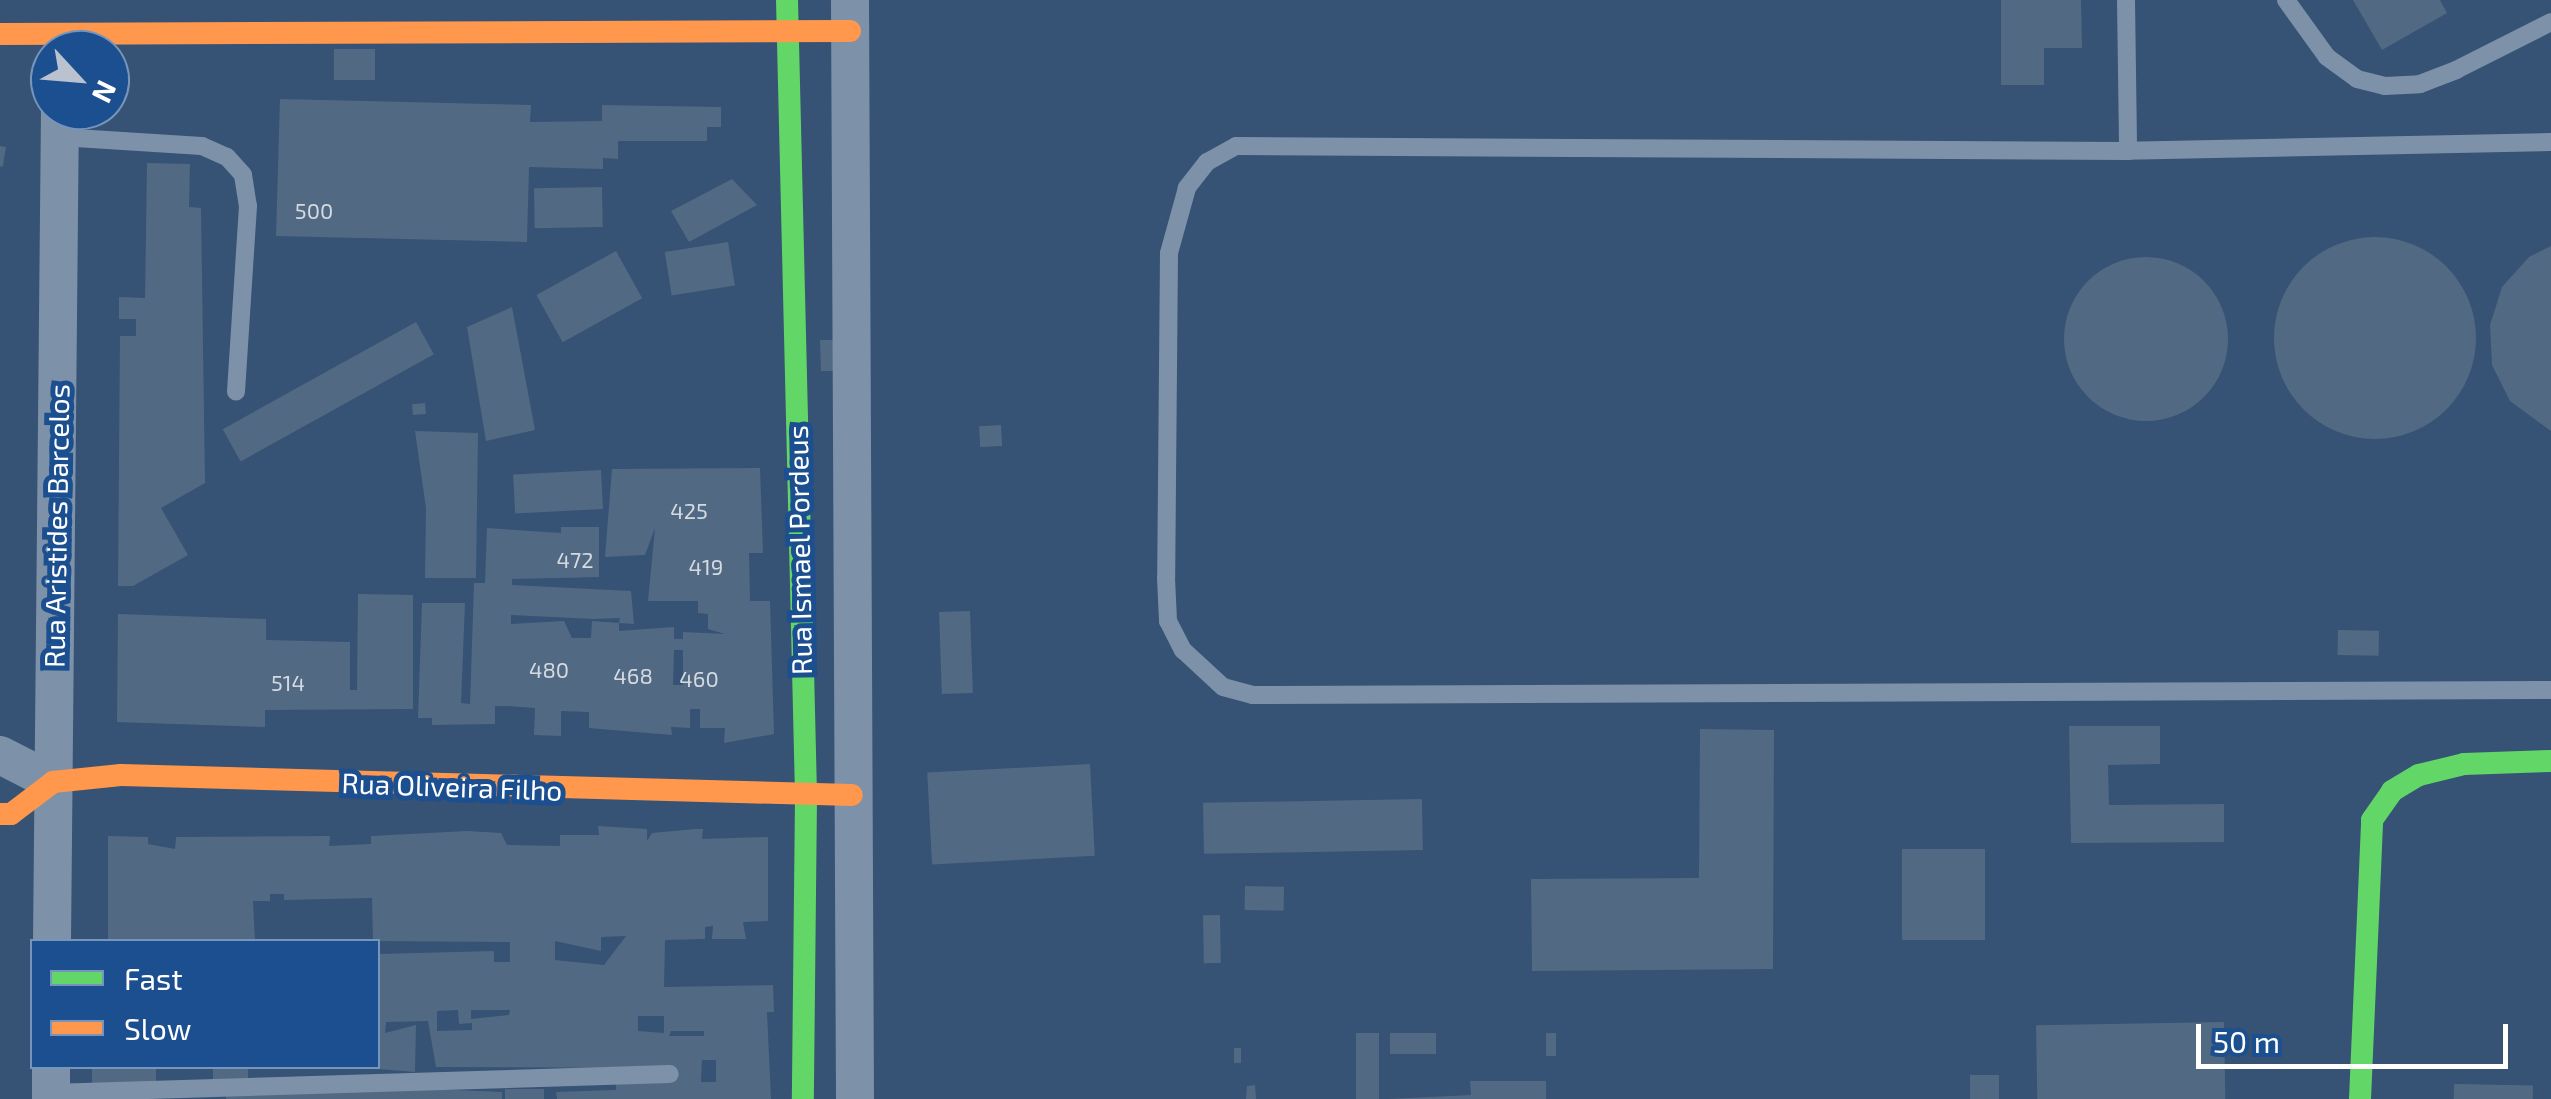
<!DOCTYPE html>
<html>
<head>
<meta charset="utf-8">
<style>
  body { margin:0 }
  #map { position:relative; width:2551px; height:1099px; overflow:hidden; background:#365274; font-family:"Exo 2",sans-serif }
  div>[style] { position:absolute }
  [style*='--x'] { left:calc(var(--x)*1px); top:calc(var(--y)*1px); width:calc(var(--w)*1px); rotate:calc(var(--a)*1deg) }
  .building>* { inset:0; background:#526984; transform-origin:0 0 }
  .round { border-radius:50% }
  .lane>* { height:18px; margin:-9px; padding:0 9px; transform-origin:9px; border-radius:9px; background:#7d92a8 }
  .street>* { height:38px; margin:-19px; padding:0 19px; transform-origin:19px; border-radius:19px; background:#7d92a8 }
  .fast>* { height:22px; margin:-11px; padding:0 11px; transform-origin:11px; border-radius:11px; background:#63d668 }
  .slow>* { height:22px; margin:-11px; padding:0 11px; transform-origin:11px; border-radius:11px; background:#ff974d }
  span { translate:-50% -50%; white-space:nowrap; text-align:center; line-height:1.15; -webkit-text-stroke:10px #1b4f8f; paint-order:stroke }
  .number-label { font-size:22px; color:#d4dae0 }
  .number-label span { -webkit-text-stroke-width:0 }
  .street-label { font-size:28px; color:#fff }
  .legend { position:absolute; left:30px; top:939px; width:350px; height:130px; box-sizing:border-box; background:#1b4f8f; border:2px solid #7695bc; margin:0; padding:12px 18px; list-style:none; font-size:30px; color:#fff }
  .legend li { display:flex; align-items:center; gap:20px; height:50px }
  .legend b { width:50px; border:2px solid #7695bc }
  .north { position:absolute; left:30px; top:30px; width:100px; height:100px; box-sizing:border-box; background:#1b4f8f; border:2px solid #7695bc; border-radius:50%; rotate:116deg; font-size:28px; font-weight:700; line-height:40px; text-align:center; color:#fff }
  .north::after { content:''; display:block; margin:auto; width:35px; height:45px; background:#b9c2ce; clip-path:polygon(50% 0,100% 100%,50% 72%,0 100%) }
  .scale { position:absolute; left:2196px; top:1024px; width:312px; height:45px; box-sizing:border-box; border:5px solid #fff; border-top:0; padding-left:12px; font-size:30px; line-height:35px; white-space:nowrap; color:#fff; -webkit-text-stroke:8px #1b4f8f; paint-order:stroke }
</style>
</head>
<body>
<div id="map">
  <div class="building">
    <i style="clip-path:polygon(2001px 0,2081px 0,2082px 48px,2044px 48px,2044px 85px,2001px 85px)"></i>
    <i style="clip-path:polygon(2353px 0,2440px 0,2447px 13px,2382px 50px)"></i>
    <i style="left:334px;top:49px;width:41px;height:31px"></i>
    <i style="clip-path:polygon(280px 99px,531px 105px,530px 122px,602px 121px,602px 105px,721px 107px,721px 127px,707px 127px,707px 141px,618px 141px,618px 159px,603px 158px,603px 169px,529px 167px,527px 242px,276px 236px)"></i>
    <i style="left:0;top:146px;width:6px;height:20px;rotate:9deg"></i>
    <i style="clip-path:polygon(147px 163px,190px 164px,189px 207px,201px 208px,205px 483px,161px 508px,188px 555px,133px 586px,118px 586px,120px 336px,136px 336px,136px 319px,119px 319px,119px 297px,145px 298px)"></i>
    <i style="clip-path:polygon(732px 179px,757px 205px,689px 242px,671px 211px)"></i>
    <i style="left:602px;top:187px;width:40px;height:68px;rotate:89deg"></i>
    <i class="round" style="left:2274px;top:237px;width:202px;height:202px"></i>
    <i style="left:728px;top:242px;width:44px;height:64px;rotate:81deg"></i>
    <i style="clip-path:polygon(2551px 246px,2551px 431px,2510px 401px,2492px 365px,2490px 325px,2502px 287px,2529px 257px)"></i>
    <i style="left:616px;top:251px;width:54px;height:91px;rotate:61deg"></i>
    <i class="round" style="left:2064px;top:257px;width:164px;height:164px"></i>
    <i style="clip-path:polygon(512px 307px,535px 430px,486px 441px,467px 327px)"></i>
    <i style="left:416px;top:322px;width:37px;height:221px;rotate:61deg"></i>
    <i style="clip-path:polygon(820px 340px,845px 340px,840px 371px,821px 371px)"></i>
    <i style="left:425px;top:403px;width:11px;height:13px;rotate:85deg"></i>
    <i style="left:1001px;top:425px;width:21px;height:22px;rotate:87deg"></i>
    <i style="clip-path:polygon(415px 431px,478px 433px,476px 578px,425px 578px,426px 508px)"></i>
    <i style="clip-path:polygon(evenodd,760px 468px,763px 553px,749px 553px,750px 601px,770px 601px,774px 734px,724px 743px,725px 728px,700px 728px,700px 709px,690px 709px,690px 728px,671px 727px,672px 735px,589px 728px,589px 712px,561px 711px,561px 736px,534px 735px,535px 708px,508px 706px,495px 706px,495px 724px,432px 725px,432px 718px,418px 718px,422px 603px,465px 603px,461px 703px,470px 704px,474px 583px,485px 583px,487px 528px,561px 533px,561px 527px,599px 527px,599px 577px,512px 579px,512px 585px,631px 591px,634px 624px,619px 623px,619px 631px,674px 627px,674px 639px,683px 639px,683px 632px,725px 634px,708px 629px,708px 614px,698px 613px,698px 601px,648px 601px,655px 528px,645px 555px,605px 557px,612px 469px,760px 468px,511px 615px,594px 619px,620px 618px,619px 623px,592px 621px,591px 638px,572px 638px,564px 621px,511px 624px,511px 615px,760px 468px,674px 650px,683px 650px,683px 685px,673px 685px,674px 650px)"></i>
    <i style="left:601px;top:470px;width:39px;height:88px;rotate:87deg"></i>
    <i style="clip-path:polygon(358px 594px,413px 595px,413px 709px,265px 710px,265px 727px,117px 722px,118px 614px,266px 619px,266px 640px,350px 642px,350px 690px,357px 690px)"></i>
    <i style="left:970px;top:611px;width:82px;height:31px;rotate:88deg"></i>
    <i style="left:2338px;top:630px;width:41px;height:25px;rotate:1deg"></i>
    <i style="clip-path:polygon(2069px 726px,2160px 726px,2160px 764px,2108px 765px,2109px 805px,2224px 804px,2224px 842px,2071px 843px)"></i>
    <i style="clip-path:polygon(1700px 729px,1774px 730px,1773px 969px,1532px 971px,1531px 879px,1699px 878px)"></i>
    <i style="left:1090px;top:764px;width:92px;height:163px;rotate:87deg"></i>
    <i style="left:1422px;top:799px;width:51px;height:219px;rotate:89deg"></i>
    <i style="clip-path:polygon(evenodd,598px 826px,647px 829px,647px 841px,652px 833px,695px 829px,703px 829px,702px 839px,768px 837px,768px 921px,743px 922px,746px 939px,712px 939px,713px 926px,705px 927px,705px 939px,665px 940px,664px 987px,773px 985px,774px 1012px,767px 1012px,771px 1099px,557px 1099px,556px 1092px,616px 1090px,616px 1084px,675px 1068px,436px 1067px,428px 1021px,386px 1022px,385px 1033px,416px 1025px,415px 1072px,378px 1069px,378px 954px,494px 951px,494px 962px,510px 962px,510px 942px,373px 941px,372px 898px,284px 900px,284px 894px,270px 894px,270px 901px,253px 901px,255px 941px,108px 941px,108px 836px,148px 837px,148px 844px,175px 849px,176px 837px,330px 836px,329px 846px,371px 844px,371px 836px,467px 831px,501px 833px,507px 845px,560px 846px,560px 835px,599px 835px,598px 826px,626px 936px,604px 965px,555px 960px,555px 941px,601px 951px,601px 937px,626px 936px,598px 826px,458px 1010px,459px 1024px,472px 1023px,472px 1030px,437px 1031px,437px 1011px,458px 1010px,598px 826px,471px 1010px,510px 1010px,509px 1015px,471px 1019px,471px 1010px,598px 826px,638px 1016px,664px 1016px,664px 1033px,638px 1031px,638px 1016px,598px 826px,671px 1031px,704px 1031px,704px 1036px,669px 1036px,671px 1031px,598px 826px,702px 1060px,716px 1060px,716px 1082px,701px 1082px,702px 1060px)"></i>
    <i style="left:1985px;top:849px;width:91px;height:83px;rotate:90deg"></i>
    <i style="left:1245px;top:886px;width:39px;height:24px;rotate:1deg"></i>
    <i style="left:1220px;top:915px;width:48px;height:17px;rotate:89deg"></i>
    <i style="left:2224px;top:1022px;width:77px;height:188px;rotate:89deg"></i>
    <i style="left:1356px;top:1033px;width:23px;height:66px"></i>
    <i style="left:1390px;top:1033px;width:46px;height:21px"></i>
    <i style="left:1546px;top:1033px;width:10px;height:23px"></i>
    <i style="left:1234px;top:1048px;width:7px;height:15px"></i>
    <i style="left:92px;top:1066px;width:64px;height:20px"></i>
    <i style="left:213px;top:1066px;width:35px;height:16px"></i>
    <i style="left:1970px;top:1075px;width:29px;height:24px"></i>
    <i style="clip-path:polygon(1470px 1081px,1546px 1081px,1546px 1099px,1388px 1099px,1471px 1095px)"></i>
    <i style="left:2454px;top:1084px;width:79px;height:15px;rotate:1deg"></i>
    <i style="clip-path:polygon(1255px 1085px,1256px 1099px,1246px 1099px,1247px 1086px)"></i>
    <i style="clip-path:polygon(434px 1089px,502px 1092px,502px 1099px,226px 1099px,226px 1090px)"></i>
    <i style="left:544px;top:1089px;width:10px;height:39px;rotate:90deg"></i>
  </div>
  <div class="lane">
    <i style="--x:2126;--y:0;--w:151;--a:89.2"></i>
    <i style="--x:2286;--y:0;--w:70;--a:54.3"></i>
    <i style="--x:2327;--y:57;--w:37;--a:36"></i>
    <i style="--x:2357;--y:79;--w:29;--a:14"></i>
    <i style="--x:2385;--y:86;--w:35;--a:-3"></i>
    <i style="--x:2420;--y:84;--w:39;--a:-21"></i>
    <i style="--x:2456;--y:70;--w:106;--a:-26.8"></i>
    <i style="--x:60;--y:137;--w:142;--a:3.6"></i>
    <i style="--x:202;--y:146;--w:27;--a:24"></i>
    <i style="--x:227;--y:157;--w:24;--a:48"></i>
    <i style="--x:243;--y:175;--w:31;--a:81"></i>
    <i style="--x:248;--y:206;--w:186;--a:93.7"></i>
    <i style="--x:2551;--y:142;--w:423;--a:178.8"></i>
    <i style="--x:2128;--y:151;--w:892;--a:-179.68"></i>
    <i style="--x:1236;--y:146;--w:33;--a:151"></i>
    <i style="--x:1207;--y:162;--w:33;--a:128"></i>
    <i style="--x:1187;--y:188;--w:67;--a:105.5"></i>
    <i style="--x:1169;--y:253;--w:325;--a:90.5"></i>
    <i style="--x:1166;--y:578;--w:43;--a:87.3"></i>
    <i style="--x:1168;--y:621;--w:33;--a:63"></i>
    <i style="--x:1183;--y:650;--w:54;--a:42.8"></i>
    <i style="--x:1223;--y:687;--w:31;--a:15"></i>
    <i style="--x:1253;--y:695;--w:1298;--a:-0.22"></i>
    <i style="--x:51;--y:1093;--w:619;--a:-1.76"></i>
  </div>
  <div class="street">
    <i style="--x:850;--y:0;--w:1099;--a:89.74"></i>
    <i style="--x:0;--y:755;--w:59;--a:27"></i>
    <i style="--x:52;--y:942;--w:832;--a:-89.45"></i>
    <i style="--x:51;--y:1099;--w:33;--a:-90"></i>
  </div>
  <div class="fast">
    <i style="--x:787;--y:0;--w:797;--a:88.63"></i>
    <i style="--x:806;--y:797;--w:302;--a:90.6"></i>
    <i style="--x:2360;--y:1099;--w:279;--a:-87.5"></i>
    <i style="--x:2372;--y:820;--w:35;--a:-55"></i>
    <i style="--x:2392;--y:791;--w:31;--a:-31"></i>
    <i style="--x:2419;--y:775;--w:46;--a:-13.7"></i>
    <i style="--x:2464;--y:764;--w:87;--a:-2"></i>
  </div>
  <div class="slow">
    <i style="--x:0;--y:34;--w:850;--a:-0.2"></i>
    <i style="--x:0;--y:814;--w:11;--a:0"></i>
    <i style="--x:11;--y:814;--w:53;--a:-37.3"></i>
    <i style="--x:53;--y:782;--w:68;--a:-5.9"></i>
    <i style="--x:121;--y:775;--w:731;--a:1.57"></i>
  </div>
  <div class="number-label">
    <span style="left:314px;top:211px">500</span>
    <span style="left:689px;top:511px">425</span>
    <span style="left:575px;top:560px">472</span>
    <span style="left:706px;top:567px">419</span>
    <span style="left:549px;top:670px">480</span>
    <span style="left:633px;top:676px">468</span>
    <span style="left:699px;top:679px">460</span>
    <span style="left:288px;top:683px">514</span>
  </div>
  <div class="street-label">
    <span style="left:56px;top:526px;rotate:-89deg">Rua Aristides Barcelos</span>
    <span style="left:799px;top:550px;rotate:-91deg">Rua Ismael Pordeus</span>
    <span style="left:452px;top:786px;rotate:2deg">Rua Oliveira Filho</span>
  </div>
  <ul class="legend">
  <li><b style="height:12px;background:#63d668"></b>Fast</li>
  <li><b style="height:12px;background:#ff974d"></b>Slow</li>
  </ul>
  <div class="north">N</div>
  <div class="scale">50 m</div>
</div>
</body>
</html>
